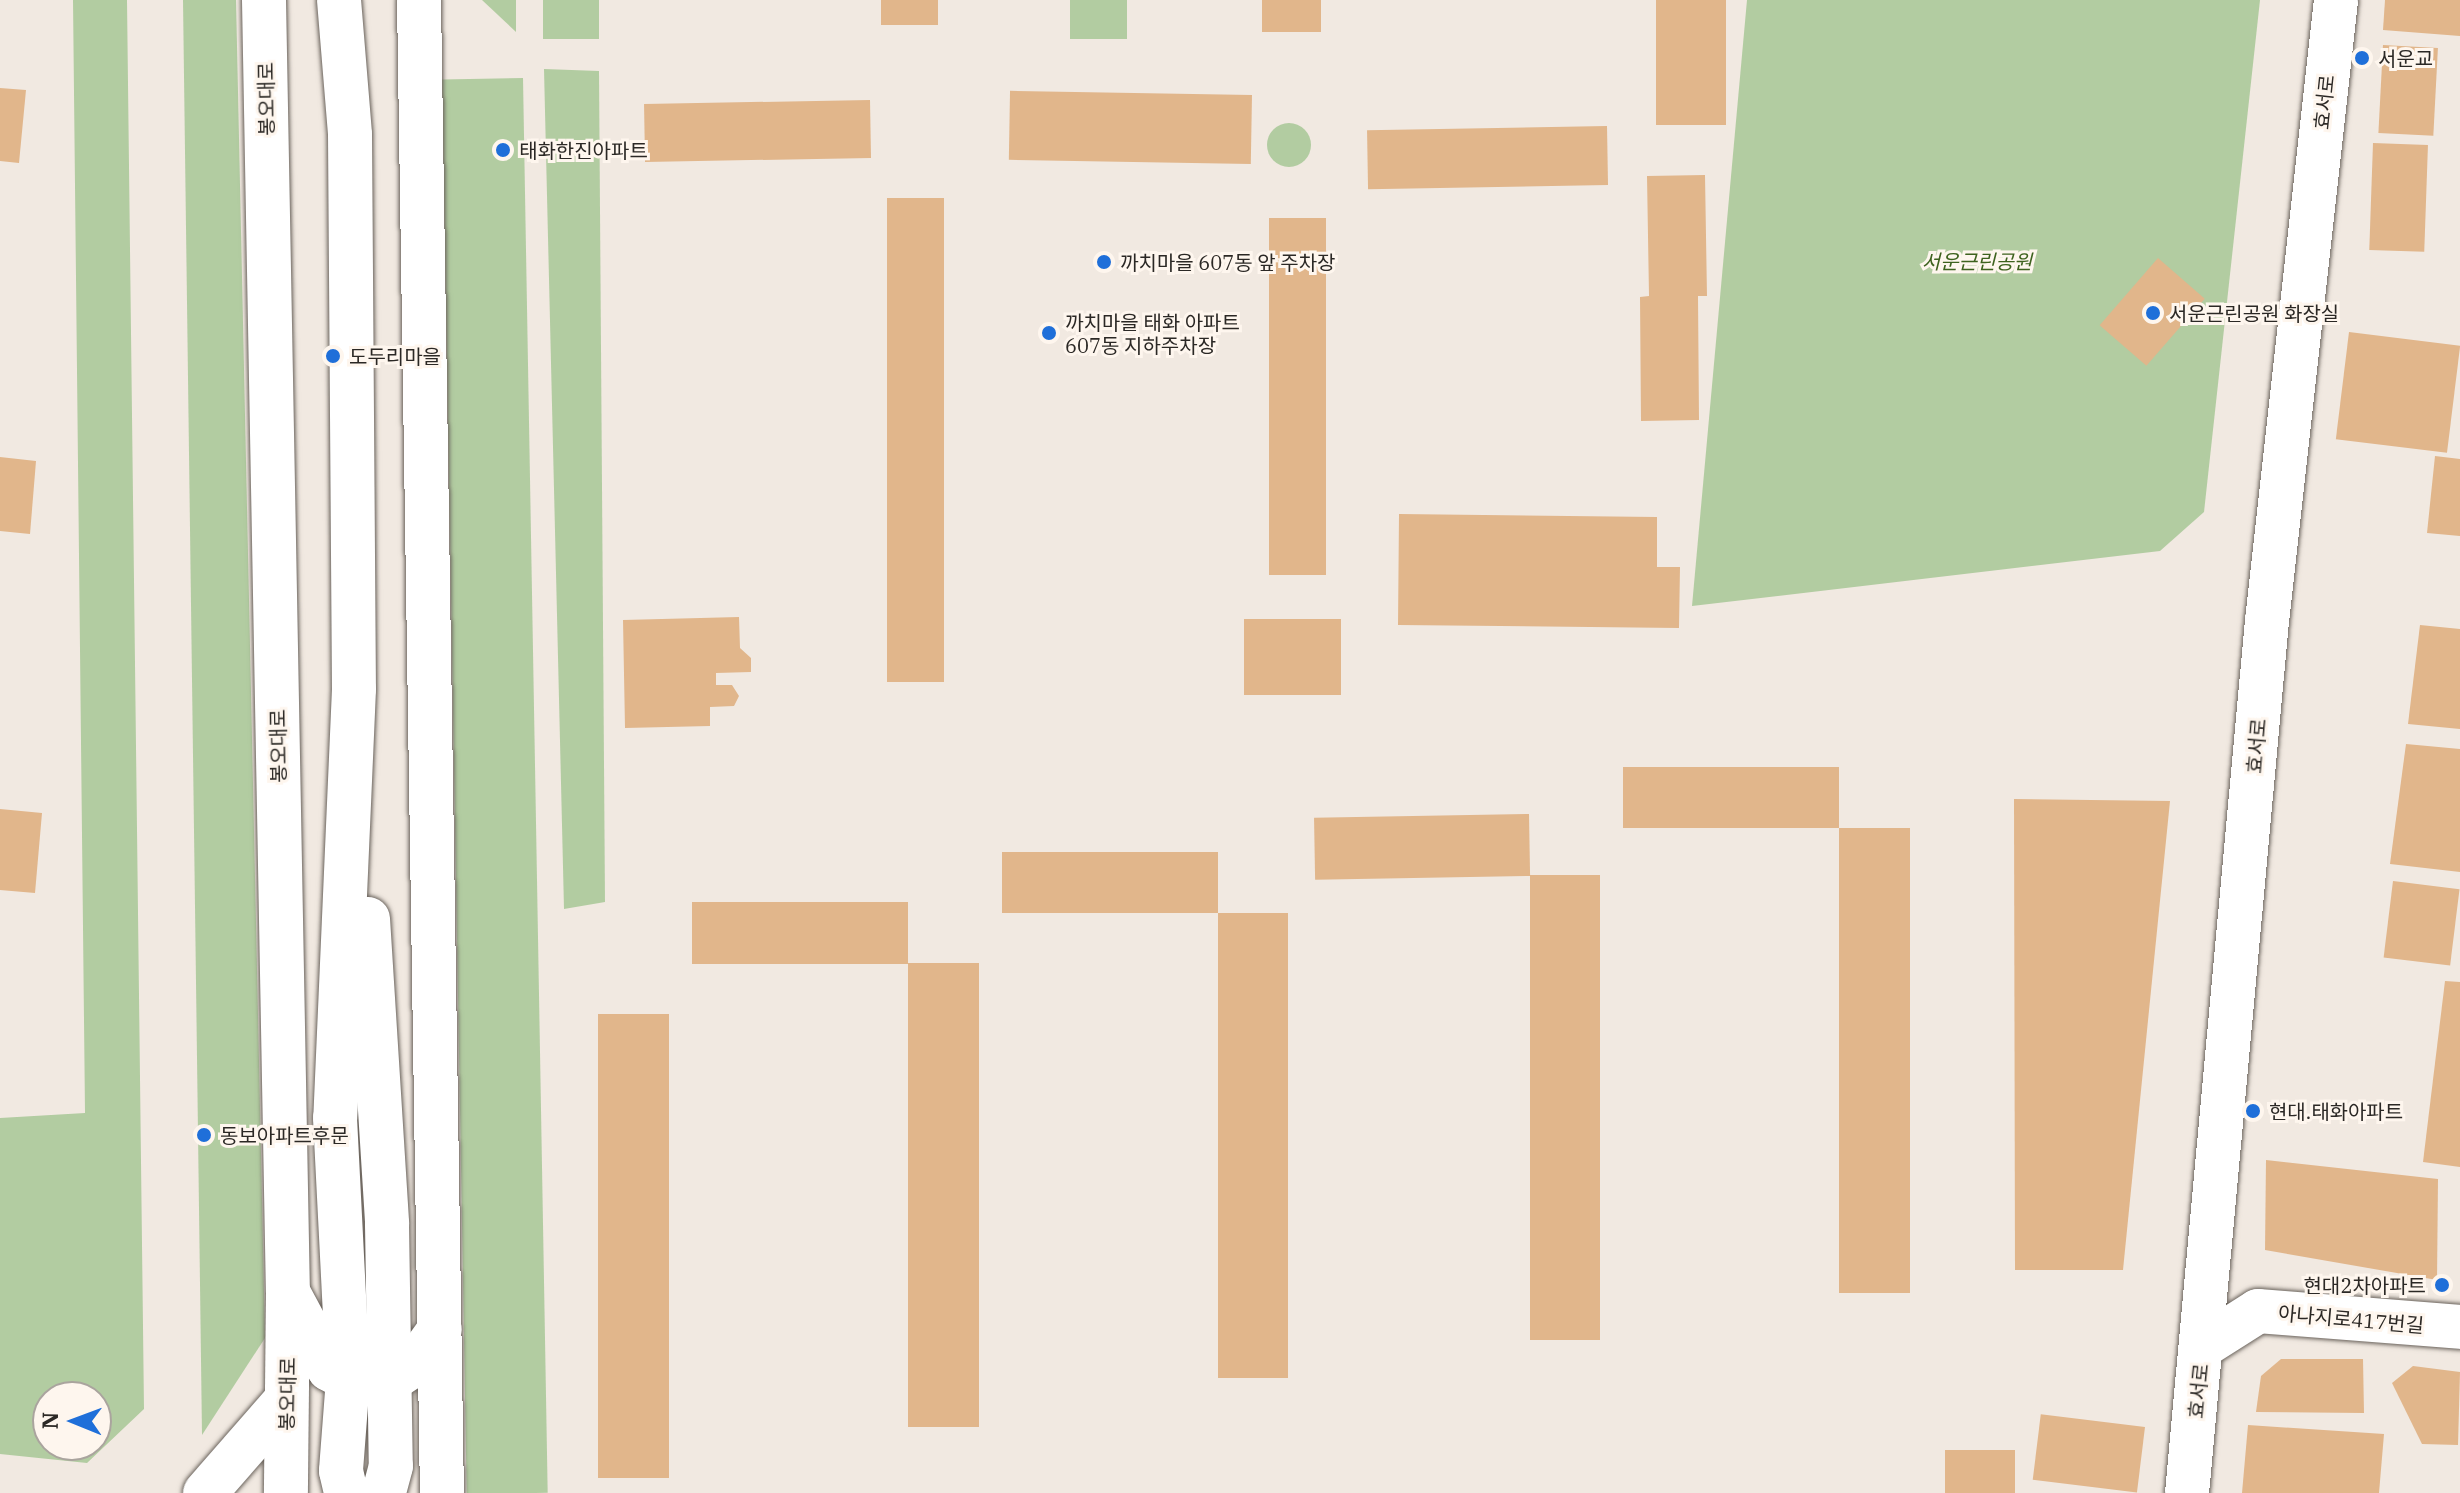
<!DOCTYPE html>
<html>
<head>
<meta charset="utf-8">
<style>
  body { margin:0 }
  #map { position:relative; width:2460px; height:1493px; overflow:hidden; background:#f1e9e1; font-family:"IBM Plex Serif","Noto Sans KR",serif }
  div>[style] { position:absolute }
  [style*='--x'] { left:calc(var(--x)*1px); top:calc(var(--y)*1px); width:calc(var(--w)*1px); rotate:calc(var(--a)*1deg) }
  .green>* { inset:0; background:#b2cca1; transform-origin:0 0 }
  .round { border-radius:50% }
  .building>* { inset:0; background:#e1b68b; transform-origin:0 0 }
  .roads { filter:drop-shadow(0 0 2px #6a635c) drop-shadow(0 0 2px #6a635c) }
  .minor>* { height:44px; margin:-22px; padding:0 22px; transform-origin:22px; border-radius:22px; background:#fff }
  .major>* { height:44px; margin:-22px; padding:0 22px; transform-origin:22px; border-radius:22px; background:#fff }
  .dots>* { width:22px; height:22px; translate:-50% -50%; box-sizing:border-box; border:4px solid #fef6ee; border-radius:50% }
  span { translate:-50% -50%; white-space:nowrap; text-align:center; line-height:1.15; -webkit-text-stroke:6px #fef6ee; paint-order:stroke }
  .poi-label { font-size:20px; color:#2b2825 }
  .left { translate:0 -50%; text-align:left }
  .right { translate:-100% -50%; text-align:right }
  .street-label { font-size:20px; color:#2b2825 }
  .park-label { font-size:20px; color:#3d621e; font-style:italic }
  .north { position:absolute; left:32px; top:1381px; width:80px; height:80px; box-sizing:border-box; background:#fef6ee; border:2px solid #aaa49e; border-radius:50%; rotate:271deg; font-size:22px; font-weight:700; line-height:32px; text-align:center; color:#2b2825 }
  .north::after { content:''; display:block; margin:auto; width:28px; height:36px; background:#1f6fd9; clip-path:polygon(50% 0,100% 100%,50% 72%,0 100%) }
</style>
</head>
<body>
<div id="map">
  <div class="green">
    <i style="clip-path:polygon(evenodd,73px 0,127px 0,144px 1409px,87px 1463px,0 1454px,0 1118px,85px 1113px,73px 0,48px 1397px,96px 1397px,96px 1445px,48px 1445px,48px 1397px)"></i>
    <i style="clip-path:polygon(183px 0,236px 0,265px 1338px,202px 1435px)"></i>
    <i style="clip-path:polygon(482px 0,516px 0,516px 32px)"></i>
    <i style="left:543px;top:0;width:56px;height:39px"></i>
    <i style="left:1070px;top:0;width:57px;height:39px"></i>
    <i style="clip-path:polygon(1747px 0,2260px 0,2204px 512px,2160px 551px,1692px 606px)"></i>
    <i style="clip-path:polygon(544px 69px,599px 71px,605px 902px,564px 909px)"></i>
    <i style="left:523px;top:78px;width:1415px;height:81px;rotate:89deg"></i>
    <i class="round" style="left:1267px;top:123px;width:44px;height:44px"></i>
  </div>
  <div class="building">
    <i style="left:881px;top:0;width:57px;height:25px"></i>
    <i style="left:1262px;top:0;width:59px;height:32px"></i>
    <i style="left:1656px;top:0;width:70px;height:125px"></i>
    <i style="clip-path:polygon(2385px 0,2460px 0,2460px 36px,2383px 30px)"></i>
    <i style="left:2383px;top:45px;width:55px;height:88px;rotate:3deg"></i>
    <i style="clip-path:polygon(0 88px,26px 90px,19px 163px,0 161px)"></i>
    <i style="left:1252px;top:95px;width:69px;height:242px;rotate:91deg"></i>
    <i style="left:870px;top:100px;width:58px;height:226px;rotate:89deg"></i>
    <i style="left:1607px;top:126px;width:59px;height:240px;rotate:89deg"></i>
    <i style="left:2373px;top:143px;width:55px;height:107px;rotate:2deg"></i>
    <i style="clip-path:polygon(1705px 175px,1707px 296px,1698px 296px,1699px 420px,1641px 421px,1640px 297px,1649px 296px,1647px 176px)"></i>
    <i style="left:887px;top:198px;width:57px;height:484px"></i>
    <i style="left:1326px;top:218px;width:357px;height:57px;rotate:90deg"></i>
    <i style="left:2158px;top:258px;width:62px;height:89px;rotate:41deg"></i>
    <i style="left:2349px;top:332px;width:112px;height:108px;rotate:7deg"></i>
    <i style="clip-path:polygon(2435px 456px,2460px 459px,2460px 536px,2427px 533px)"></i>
    <i style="clip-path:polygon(0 457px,36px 461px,30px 534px,0 531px)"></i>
    <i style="clip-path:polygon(1399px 514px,1657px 517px,1657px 567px,1680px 567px,1679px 628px,1398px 625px)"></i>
    <i style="clip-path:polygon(739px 617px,740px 648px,751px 658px,751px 672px,716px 673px,716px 685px,732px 685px,739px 696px,734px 706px,710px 707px,710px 726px,625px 728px,623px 620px)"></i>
    <i style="left:1341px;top:619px;width:76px;height:97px;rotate:90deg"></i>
    <i style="clip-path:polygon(2420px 625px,2460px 629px,2460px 729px,2408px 724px)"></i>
    <i style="clip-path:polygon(2406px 744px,2460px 749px,2460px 872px,2390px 864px)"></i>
    <i style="left:1839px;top:767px;width:61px;height:216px;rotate:90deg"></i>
    <i style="clip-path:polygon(2014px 799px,2170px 801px,2123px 1270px,2015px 1270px)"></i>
    <i style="clip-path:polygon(0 809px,42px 813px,35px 893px,0 890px)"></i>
    <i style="left:1529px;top:814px;width:62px;height:215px;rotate:89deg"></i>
    <i style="left:1839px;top:828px;width:71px;height:465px"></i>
    <i style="left:1218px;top:852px;width:61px;height:216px;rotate:90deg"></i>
    <i style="left:1600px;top:875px;width:465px;height:70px;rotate:90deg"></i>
    <i style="left:2393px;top:881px;width:67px;height:77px;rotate:7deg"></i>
    <i style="left:908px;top:902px;width:62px;height:216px;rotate:90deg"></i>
    <i style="left:1218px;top:913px;width:70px;height:465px"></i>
    <i style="left:979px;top:963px;width:464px;height:71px;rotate:90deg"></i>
    <i style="clip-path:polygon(2445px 981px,2460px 982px,2460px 1167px,2423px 1162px)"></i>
    <i style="left:598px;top:1014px;width:71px;height:464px"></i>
    <i style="clip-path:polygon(2266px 1160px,2438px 1179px,2437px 1280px,2265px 1250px)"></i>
    <i style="clip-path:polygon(2281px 1359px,2363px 1359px,2364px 1413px,2256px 1412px,2261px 1376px)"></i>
    <i style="clip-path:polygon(2413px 1366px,2460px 1372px,2458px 1445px,2422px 1444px,2392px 1383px)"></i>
    <i style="clip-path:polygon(2248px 1425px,2384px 1434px,2379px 1493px,2242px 1493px)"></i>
    <i style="left:2145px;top:1427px;width:66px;height:105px;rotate:97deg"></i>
    <i style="left:1945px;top:1450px;width:70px;height:43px"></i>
  </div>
  <div class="roads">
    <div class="minor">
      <i style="--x:339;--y:0;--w:135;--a:85.3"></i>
      <i style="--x:350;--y:135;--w:554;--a:89.59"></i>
      <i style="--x:354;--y:689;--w:429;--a:92.5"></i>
      <i style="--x:335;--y:1118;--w:261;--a:87.1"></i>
      <i style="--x:348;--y:1379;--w:92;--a:94.4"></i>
      <i style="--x:341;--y:1471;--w:23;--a:77"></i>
      <i style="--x:368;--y:919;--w:306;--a:86.4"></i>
      <i style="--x:387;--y:1224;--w:242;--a:89.1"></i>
      <i style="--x:391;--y:1466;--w:28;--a:105"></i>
      <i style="--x:2203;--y:1346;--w:65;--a:-32.5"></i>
      <i style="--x:2258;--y:1311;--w:203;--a:4.5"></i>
      <i style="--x:2187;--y:1493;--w:876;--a:-84.76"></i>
      <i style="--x:2267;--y:621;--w:625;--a:-83.66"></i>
    </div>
    <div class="major">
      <i style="--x:264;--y:0;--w:1292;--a:88.94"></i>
      <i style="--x:288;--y:1292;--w:201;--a:90.6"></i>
      <i style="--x:419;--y:0;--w:1493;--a:89.12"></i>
      <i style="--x:289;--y:1294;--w:85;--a:61.9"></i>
      <i style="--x:329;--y:1369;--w:21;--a:28"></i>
      <i style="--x:348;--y:1379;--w:41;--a:2.8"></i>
      <i style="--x:389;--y:1381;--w:30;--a:-33"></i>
      <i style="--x:414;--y:1365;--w:44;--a:-54.2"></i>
      <i style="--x:205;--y:1493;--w:123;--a:-48.9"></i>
    </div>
  </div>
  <div class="dots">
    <i style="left:2362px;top:58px;background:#1f6fd9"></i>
    <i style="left:503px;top:150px;background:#1f6fd9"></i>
    <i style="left:1104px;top:262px;background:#1f6fd9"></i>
    <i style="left:2153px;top:313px;background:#1f6fd9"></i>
    <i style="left:1049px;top:333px;background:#1f6fd9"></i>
    <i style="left:333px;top:356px;background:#1f6fd9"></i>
    <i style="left:2253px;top:1111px;background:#1f6fd9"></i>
    <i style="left:204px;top:1135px;background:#1f6fd9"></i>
    <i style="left:2442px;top:1285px;background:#1f6fd9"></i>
  </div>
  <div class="poi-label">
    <span class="left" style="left:2378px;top:58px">서운교</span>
    <span class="left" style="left:519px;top:150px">태화한진아파트</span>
    <span class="left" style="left:1120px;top:262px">까치마을 607동 앞 주차장</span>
    <span class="left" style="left:2169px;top:313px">서운근린공원 화장실</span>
    <span class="left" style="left:1065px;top:334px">까치마을 태화 아파트<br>607동 지하주차장</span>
    <span class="left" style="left:349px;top:356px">도두리마을</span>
    <span class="left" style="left:2269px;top:1111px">현대.태화아파트</span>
    <span class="left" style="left:220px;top:1135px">동보아파트후문</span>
    <span class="right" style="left:2426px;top:1285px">현대2차아파트</span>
  </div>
  <div class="street-label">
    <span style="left:266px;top:99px;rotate:-91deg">봉오대로</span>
    <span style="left:2324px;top:102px;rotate:-84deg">효서로</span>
    <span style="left:278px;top:746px;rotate:-91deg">봉오대로</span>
    <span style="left:2256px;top:746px;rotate:-85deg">효서로</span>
    <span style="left:2351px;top:1319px;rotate:5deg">아나지로417번길</span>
    <span style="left:2198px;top:1391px;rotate:-84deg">효서로</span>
    <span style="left:287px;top:1394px;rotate:-89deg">봉오대로</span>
  </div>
  <div class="park-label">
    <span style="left:1977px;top:261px">서운근린공원</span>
  </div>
  <div class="north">N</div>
</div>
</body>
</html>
